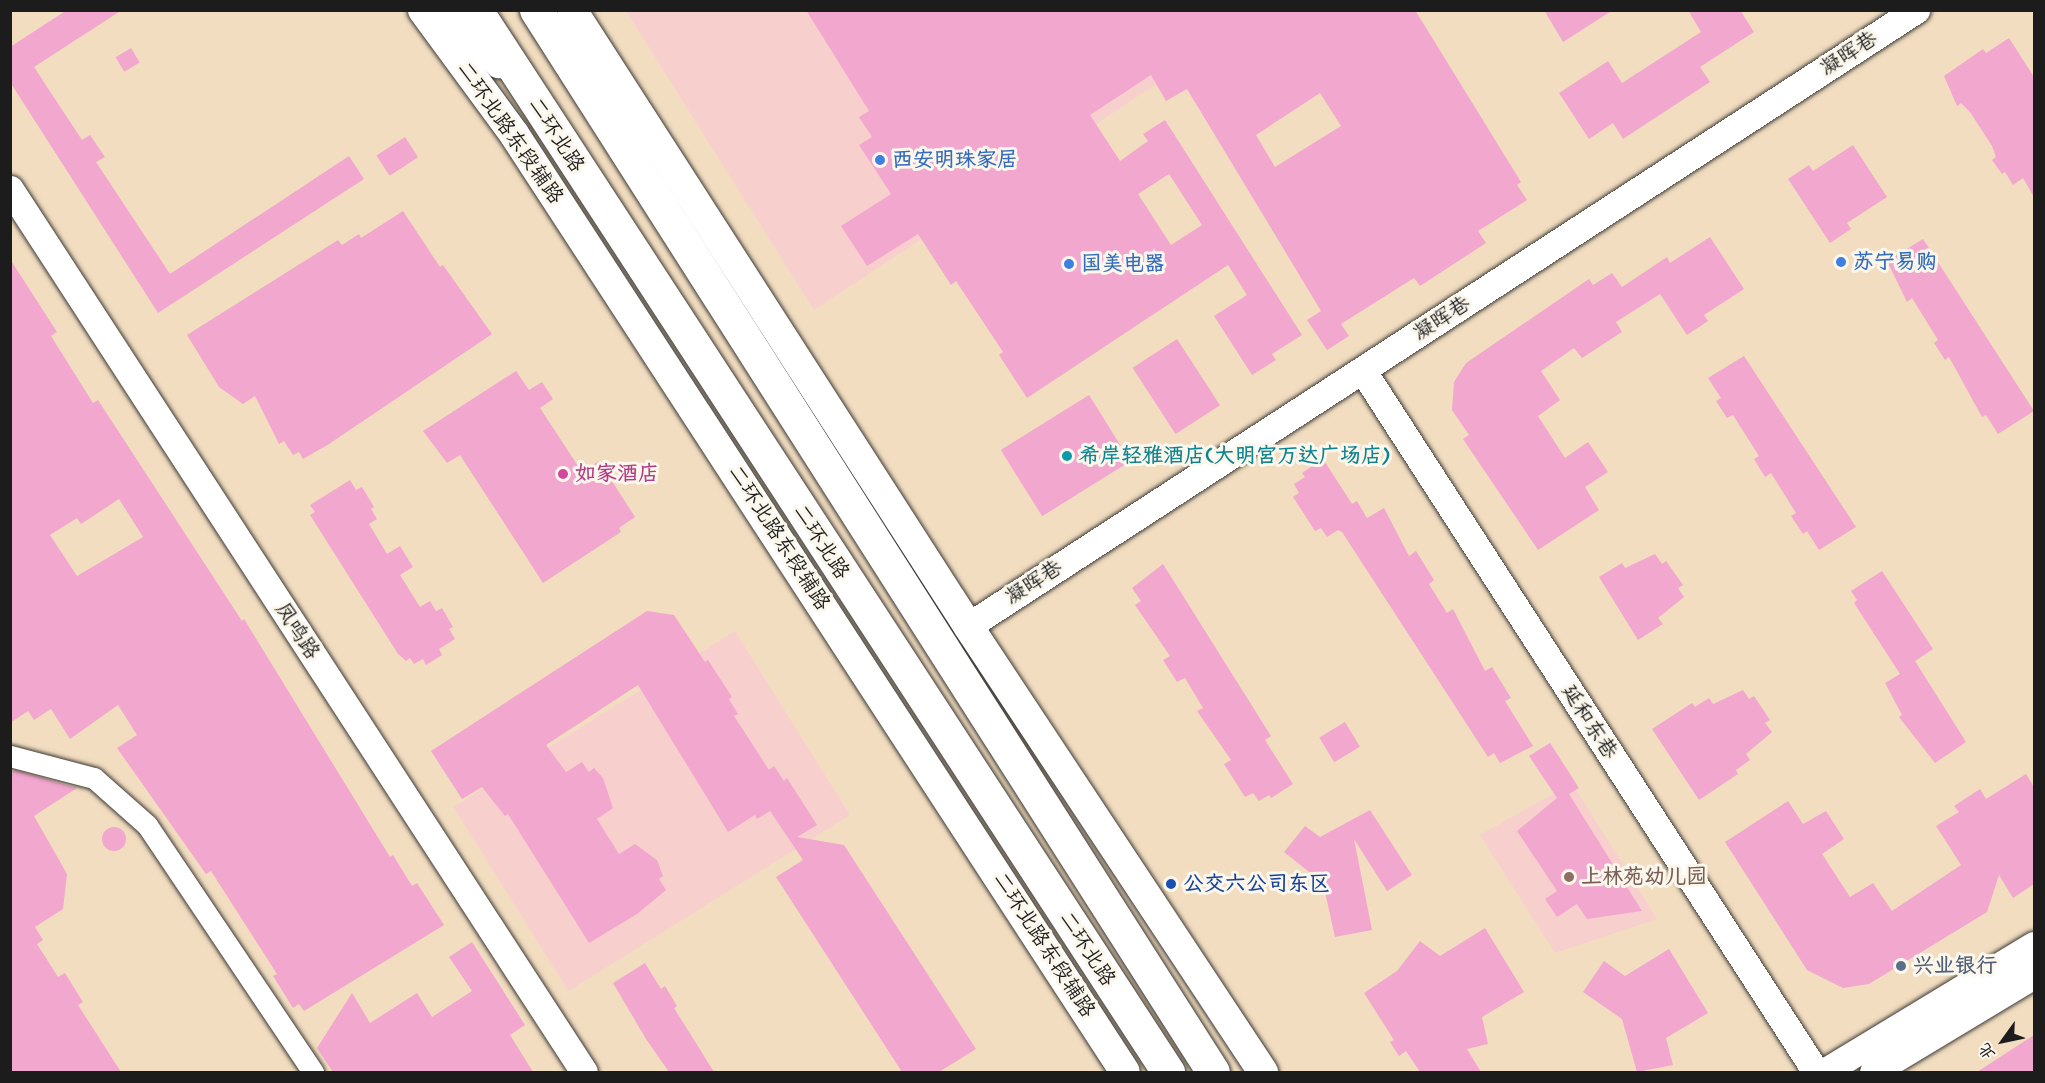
<!DOCTYPE html>
<html>
<head>
<meta charset="utf-8">
<style>
  body { margin:0 }
  #map { position:relative; width:2045px; height:1083px; overflow:hidden; background:#f2ddc0; font-family:Mynerve,"LXGW WenKai TC",sans-serif }
  div>[style] { position:absolute }
  [style*='--x'] { left:calc(var(--x)*1px); top:calc(var(--y)*1px); width:calc(var(--w)*1px); rotate:calc(var(--a)*1deg) }
  .built>* { inset:0; background:#f7d0cd; transform-origin:0 0 }
  .building>* { inset:0; background:#f2a7ce; transform-origin:0 0 }
  .round { border-radius:50% }
  .roads { filter:drop-shadow(0 0 2px #3c3935) drop-shadow(0 0 2px #3c3935) }
  .minor>* { height:21px; margin:-10.5px; padding:0 10.5px; transform-origin:10.5px; border-radius:10.5px; background:#fff }
  .tertiary>* { height:27px; margin:-13.5px; padding:0 13.5px; transform-origin:13.5px; border-radius:13.5px; background:#fff }
  .secondary>* { height:30px; margin:-15px; padding:0 15px; transform-origin:15px; border-radius:15px; background:#fff }
  .trunk>* { height:33px; margin:-16.5px; padding:0 16.5px; transform-origin:16.5px; border-radius:16.5px; background:#fff }
  .dots>* { width:16px; height:16px; translate:-50% -50%; box-sizing:border-box; border:3px solid #fbf7ec; border-radius:50% }
  span { translate:-50% -50%; white-space:nowrap; text-align:center; line-height:1.15; -webkit-text-stroke:6px #fbf7ec; paint-order:stroke }
  .street-label { font-size:21px; color:#1c1c1c }
  .shop-label { font-size:21px; color:#366cbe; font-weight:700 }
  .left { translate:0 -50%; text-align:left }
  .culture-label { font-size:21px; color:#0d838f; font-weight:700 }
  .hotel-label { font-size:21px; color:#b23c85; font-weight:700 }
  .education-label { font-size:21px; color:#785e54; font-weight:700 }
  .transit-label { font-size:21px; color:#164399; font-weight:700 }
  .service-label { font-size:21px; color:#4e5e75; font-weight:700 }
  .frame { position:absolute; inset:0; border:12px solid #1c1c1c; pointer-events:none }
  .north { position:absolute; left:1973px; top:1011px; width:60px; height:60px; -webkit-text-stroke:4px #fbf7ec; paint-order:stroke; rotate:237deg; font-size:16px; font-weight:700; line-height:24px; text-align:center; color:#1c1c1c }
  .north::after { content:''; display:block; margin:auto; width:21px; height:27px; background:#1c1c1c; clip-path:polygon(50% 0,100% 100%,50% 72%,0 100%) }
</style>
</head>
<body>
<div id="map">
  <div class="built">
    <i style="clip-path:polygon(626px 11px,1267px 11px,814px 310px)"></i>
    <i style="left:735px;top:631px;width:217px;height:332px;rotate:58deg"></i>
    <i style="clip-path:polygon(1572px 783px,1657px 919px,1555px 953px,1480px 835px)"></i>
  </div>
  <div class="building">
    <i style="clip-path:polygon(67px 10px,122px 10px,34px 67px,82px 140px,90px 135px,105px 157px,96px 162px,170px 274px,349px 156px,364px 179px,158px 313px,10px 82px,10px 47px)"></i>
    <i style="clip-path:polygon(evenodd,806px 10px,1415px 10px,1521px 182px,1517px 185px,1527px 200px,1478px 231px,1486px 243px,1420px 286px,1414px 278px,1341px 324px,1349px 336px,1327px 350px,1307px 320px,1321px 311px,1187px 89px,1166px 101px,1151px 75px,1090px 115px,1120px 161px,1148px 141px,1143px 134px,1165px 120px,1302px 335px,1272px 354px,1276px 360px,1252px 375px,1214px 316px,1247px 295px,1228px 265px,1027px 398px,999px 355px,1003px 352px,956px 281px,951px 285px,918px 234px,867px 266px,841px 226px,891px 194px,859px 145px,872px 137px,859px 117px,869px 111px,806px 10px,1320px 93px,1341px 126px,1275px 167px,1256px 135px,1320px 93px,806px 10px,1169px 174px,1202px 225px,1171px 245px,1138px 194px,1169px 174px)"></i>
    <i style="clip-path:polygon(1544px 10px,1613px 10px,1563px 42px)"></i>
    <i style="clip-path:polygon(1688px 10px,1740px 10px,1754px 32px,1700px 67px,1710px 82px,1623px 139px,1613px 123px,1589px 139px,1559px 93px,1608px 61px,1622px 83px,1701px 32px)"></i>
    <i style="clip-path:polygon(2009px 38px,2034px 77px,2034px 197px,2023px 178px,2013px 185px,2005px 172px,2002px 174px,1992px 160px,1996px 157px,1992px 146px,1970px 112px,1961px 103px,1957px 106px,1944px 76px,1983px 49px,1986px 53px)"></i>
    <i style="left:131px;top:48px;width:17px;height:18px;rotate:59deg"></i>
    <i style="left:405px;top:137px;width:24px;height:34px;rotate:57deg"></i>
    <i style="clip-path:polygon(1853px 145px,1887px 197px,1847px 223px,1851px 229px,1830px 243px,1788px 179px,1809px 165px,1813px 171px)"></i>
    <i style="clip-path:polygon(403px 211px,440px 267px,443px 265px,492px 334px,329px 444px,303px 459px,299px 452px,293px 455px,284px 441px,279px 444px,255px 396px,243px 404px,219px 387px,187px 335px,338px 240px,342px 245px,359px 234px,361px 238px)"></i>
    <i style="clip-path:polygon(1710px 237px,1744px 289px,1704px 315px,1708px 321px,1687px 335px,1660px 294px,1616px 322px,1622px 332px,1582px 358px,1574px 348px,1541px 371px,1560px 400px,1538px 416px,1565px 458px,1588px 442px,1608px 472px,1585px 487px,1599px 510px,1538px 550px,1463px 439px,1469px 435px,1452px 410px,1454px 382px,1466px 363px,1589px 279px,1593px 285px,1612px 273px,1622px 287px,1667px 257px,1670px 263px)"></i>
    <i style="clip-path:polygon(1923px 239px,2034px 411px,1998px 434px,1986px 415px,1982px 417px,1949px 357px,1945px 360px,1934px 343px,1938px 340px,1912px 298px,1907px 302px,1887px 261px)"></i>
    <i style="clip-path:polygon(evenodd,10px 259px,57px 332px,51px 336px,93px 403px,98px 400px,242px 621px,244px 619px,390px 857px,393px 855px,412px 886px,417px 883px,444px 925px,304px 1011px,299px 1004px,293px 1008px,273px 976px,277px 974px,211px 871px,206px 874px,117px 748px,137px 735px,118px 705px,70px 739px,51px 709px,34px 720px,28px 711px,10px 723px,10px 259px,119px 499px,143px 537px,77px 576px,50px 535px,77px 518px,81px 524px,119px 499px)"></i>
    <i style="left:1177px;top:339px;width:79px;height:53px;rotate:57deg"></i>
    <i style="clip-path:polygon(1744px 356px,1856px 527px,1819px 550px,1807px 531px,1803px 534px,1791px 516px,1796px 513px,1771px 473px,1765px 477px,1754px 459px,1759px 456px,1733px 415px,1727px 418px,1716px 401px,1721px 398px,1708px 378px)"></i>
    <i style="clip-path:polygon(516px 371px,529px 390px,542px 382px,553px 399px,540px 408px,582px 472px,599px 461px,635px 517px,619px 528px,621px 532px,543px 583px,460px 455px,447px 463px,423px 431px)"></i>
    <i style="left:1089px;top:395px;width:78px;height:104px;rotate:58deg"></i>
    <i style="clip-path:polygon(1323px 459px,1352px 504px,1357px 501px,1367px 518px,1384px 508px,1409px 556px,1416px 551px,1434px 580px,1429px 584px,1447px 613px,1453px 609px,1485px 671px,1492px 667px,1511px 698px,1505px 701px,1533px 746px,1500px 763px,1494px 753px,1488px 757px,1342px 532px,1338px 530px,1327px 537px,1321px 528px,1315px 531px,1293px 497px,1299px 493px,1294px 484px,1305px 477px,1302px 473px)"></i>
    <i style="clip-path:polygon(350px 480px,356px 490px,362px 487px,374px 507px,371px 509px,377px 519px,369px 524px,387px 554px,400px 546px,413px 567px,400px 575px,420px 607px,430px 601px,436px 611px,442px 608px,453px 627px,449px 629px,455px 639px,439px 649px,442px 655px,426px 665px,423px 659px,414px 664px,410px 658px,406px 661px,398px 654px,310px 515px,315px 512px,310px 505px)"></i>
    <i style="clip-path:polygon(1655px 554px,1662px 564px,1666px 561px,1683px 585px,1678px 588px,1684px 597px,1658px 618px,1663px 624px,1638px 640px,1599px 577px,1622px 563px,1625px 568px)"></i>
    <i style="clip-path:polygon(1163px 564px,1271px 736px,1265px 740px,1293px 784px,1271px 798px,1269px 795px,1259px 801px,1253px 793px,1245px 797px,1224px 764px,1231px 760px,1197px 711px,1203px 708px,1185px 678px,1177px 682px,1163px 660px,1170px 656px,1135px 605px,1141px 601px,1132px 588px)"></i>
    <i style="clip-path:polygon(1882px 571px,1933px 649px,1915px 661px,1966px 742px,1935px 763px,1899px 717px,1902px 715px,1885px 683px,1900px 674px,1854px 603px,1857px 600px,1851px 591px)"></i>
    <i style="clip-path:polygon(647px 611px,674px 615px,705px 662px,708px 660px,732px 697px,729px 699px,738px 714px,734px 716px,769px 770px,774px 766px,784px 781px,787px 778px,817px 825px,797px 837px,844px 845px,976px 1049px,939px 1072px,902px 1072px,776px 877px,803px 860px,770px 811px,757px 819px,755px 815px,728px 832px,638px 685px,546px 745px,566px 772px,582px 762px,589px 772px,594px 768px,603px 778px,613px 808px,597px 819px,619px 854px,635px 844px,657px 860px,663px 876px,659px 879px,666px 890px,637px 914px,589px 943px,508px 814px,505px 816px,482px 787px,462px 799px,431px 751px)"></i>
    <i style="clip-path:polygon(1743px 690px,1749px 699px,1754px 696px,1770px 720px,1765px 723px,1772px 732px,1746px 754px,1750px 760px,1736px 770px,1738px 774px,1699px 800px,1652px 729px,1692px 703px,1695px 707px,1709px 698px,1713px 704px)"></i>
    <i style="left:1345px;top:722px;width:29px;height:30px;rotate:59deg"></i>
    <i style="clip-path:polygon(1550px 743px,1579px 788px,1569px 794px,1642px 911px,1587px 919px,1577px 904px,1557px 917px,1545px 899px,1557px 891px,1517px 831px,1557px 798px,1529px 756px)"></i>
    <i style="clip-path:polygon(15px 770px,77px 788px,34px 816px,67px 874px,63px 909px,35px 927px,43px 940px,37px 944px,58px 977px,65px 973px,83px 1002px,78px 1005px,121px 1072px,10px 1072px,10px 773px)"></i>
    <i style="clip-path:polygon(2026px 774px,2034px 787px,2034px 884px,2013px 898px,1999px 875px,1987px 912px,1869px 984px,1843px 988px,1807px 970px,1725px 842px,1788px 801px,1803px 824px,1826px 811px,1844px 839px,1822px 854px,1850px 897px,1873px 883px,1892px 911px,1961px 865px,1936px 826px,1959px 812px,1954px 806px,1980px 789px,1986px 799px)"></i>
    <i style="clip-path:polygon(1370px 810px,1412px 875px,1387px 891px,1354px 839px,1372px 930px,1335px 937px,1323px 883px,1284px 852px,1305px 826px,1320px 837px)"></i>
    <i class="round" style="left:102px;top:827px;width:24px;height:24px"></i>
    <i style="clip-path:polygon(1485px 928px,1524px 992px,1482px 1017px,1488px 1044px,1467px 1049px,1481px 1072px,1420px 1072px,1406px 1051px,1399px 1056px,1390px 1042px,1394px 1040px,1364px 993px,1397px 971px,1420px 941px,1440px 956px)"></i>
    <i style="clip-path:polygon(472px 942px,525px 1025px,510px 1035px,533px 1072px,333px 1072px,317px 1048px,352px 993px,370px 1023px,417px 993px,432px 1017px,472px 991px,449px 957px)"></i>
    <i style="clip-path:polygon(1669px 949px,1708px 1013px,1666px 1038px,1673px 1065px,1637px 1072px,1622px 1019px,1583px 992px,1604px 961px,1625px 976px)"></i>
    <i style="clip-path:polygon(645px 963px,661px 989px,665px 986px,677px 1006px,674px 1008px,714px 1072px,669px 1072px,646px 1039px,613px 983px)"></i>
    <i style="clip-path:polygon(2034px 1035px,2034px 1072px,1977px 1072px)"></i>
  </div>
  <div class="roads">
    <div class="minor">
      <i style="--x:10;--y:756;--w:87;--a:14.7"></i>
      <i style="--x:94;--y:778;--w:71;--a:41.6"></i>
      <i style="--x:147;--y:825;--w:298;--a:56.1"></i>
    </div>
    <div class="tertiary">
      <i style="--x:10;--y:189;--w:1053;--a:56.97"></i>
      <i style="--x:1363;--y:371;--w:835;--a:57.13"></i>
      <i style="--x:968;--y:626;--w:1131;--a:-33.02"></i>
      <i style="--x:1824;--y:1072;--w:245;--a:-31.2"></i>
      <i style="--x:1873;--y:1072;--w:188;--a:-31.1"></i>
    </div>
    <div class="secondary">
      <i style="--x:423;--y:10;--w:154;--a:53.7"></i>
      <i style="--x:514;--y:134;--w:1119;--a:56.92"></i>
      <i style="--x:451;--y:10;--w:72;--a:47.8"></i>
      <i style="--x:572;--y:10;--w:732;--a:57.26"></i>
      <i style="--x:968;--y:626;--w:535;--a:56.52"></i>
    </div>
    <div class="trunk">
      <i style="--x:476;--y:10;--w:1268;--a:56.91"></i>
      <i style="--x:536;--y:10;--w:1259;--a:57.48"></i>
    </div>
  </div>
  <div class="dots">
    <i style="left:880px;top:160px;background:#3f7fe0"></i>
    <i style="left:1841px;top:262px;background:#3f7fe0"></i>
    <i style="left:1069px;top:264px;background:#3f7fe0"></i>
    <i style="left:1067px;top:456px;background:#0f9aa8"></i>
    <i style="left:563px;top:474px;background:#d1479c"></i>
    <i style="left:1569px;top:877px;background:#8d6e63"></i>
    <i style="left:1171px;top:884px;background:#1a4fb4"></i>
    <i style="left:1901px;top:966px;background:#5c6f8a"></i>
  </div>
  <div class="street-label">
    <span style="left:1849px;top:54px;rotate:-33deg">凝晖巷</span>
    <span style="left:510px;top:133px;rotate:55deg">二环北路东段辅路</span>
    <span style="left:556px;top:135px;rotate:57deg">二环北路</span>
    <span style="left:1442px;top:319px;rotate:-33deg">凝晖巷</span>
    <span style="left:779px;top:538px;rotate:57deg">二环北路东段辅路</span>
    <span style="left:821px;top:542px;rotate:57deg">二环北路</span>
    <span style="left:1034px;top:583px;rotate:-33deg">凝晖巷</span>
    <span style="left:297px;top:631px;rotate:57deg">凤鸣路</span>
    <span style="left:1589px;top:722px;rotate:57deg">延和东巷</span>
    <span style="left:1044px;top:945px;rotate:57deg">二环北路东段辅路</span>
    <span style="left:1087px;top:949px;rotate:57deg">二环北路</span>
  </div>
  <div class="shop-label">
    <span class="left" style="left:892px;top:160px">西安明珠家居</span>
    <span class="left" style="left:1853px;top:262px">苏宁易购</span>
    <span class="left" style="left:1081px;top:264px">国美电器</span>
  </div>
  <div class="culture-label">
    <span class="left" style="left:1079px;top:456px">希岸轻雅酒店(大明宫万达广场店)</span>
  </div>
  <div class="hotel-label">
    <span class="left" style="left:575px;top:474px">如家酒店</span>
  </div>
  <div class="education-label">
    <span class="left" style="left:1581px;top:877px">上林苑幼儿园</span>
  </div>
  <div class="transit-label">
    <span class="left" style="left:1183px;top:884px">公交六公司东区</span>
  </div>
  <div class="service-label">
    <span class="left" style="left:1913px;top:966px">兴业银行</span>
  </div>
  <div class="frame"></div>
  <div class="north">北</div>
</div>
</body>
</html>
